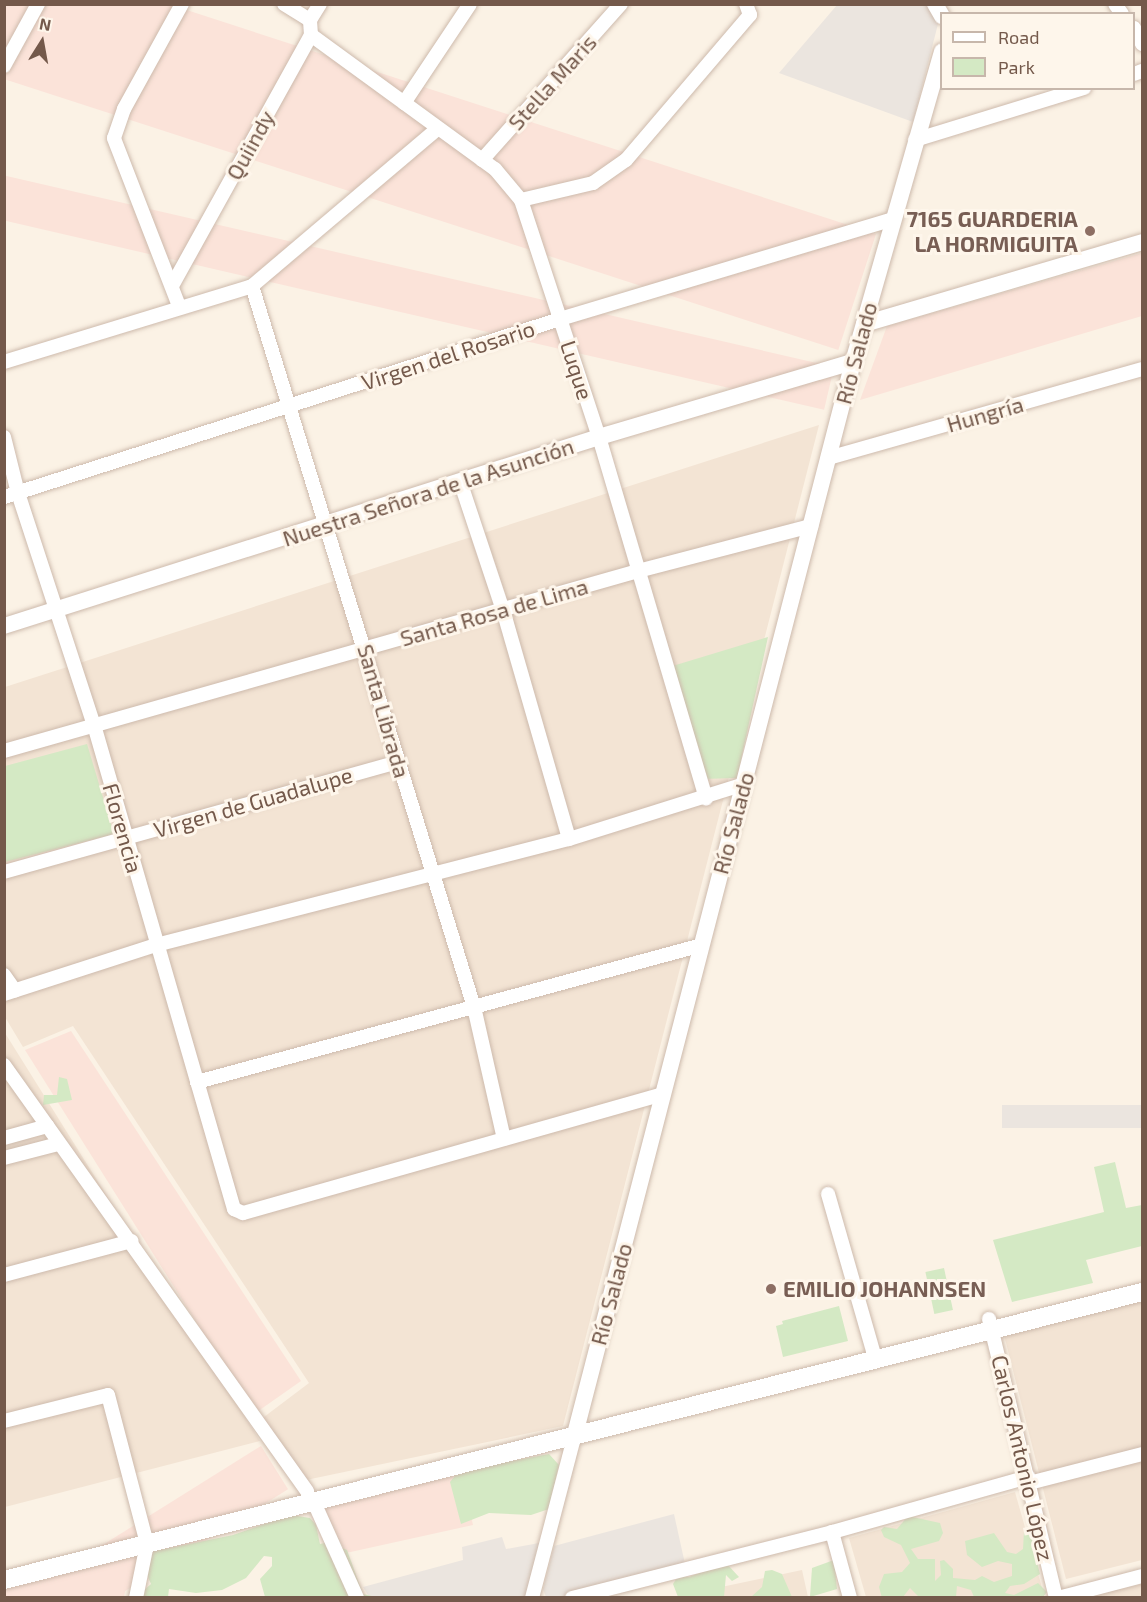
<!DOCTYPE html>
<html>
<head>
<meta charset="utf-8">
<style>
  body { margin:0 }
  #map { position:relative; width:1147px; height:1602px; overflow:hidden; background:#fbf2e5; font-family:"Exo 2",sans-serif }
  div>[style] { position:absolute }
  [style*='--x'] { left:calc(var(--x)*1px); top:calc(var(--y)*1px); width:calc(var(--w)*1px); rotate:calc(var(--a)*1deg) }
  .residential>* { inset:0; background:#f3e4d4 }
  .commercial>* { inset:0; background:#fbe3d9; transform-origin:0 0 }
  .industrial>* { inset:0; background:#ebe5df; transform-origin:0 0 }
  .green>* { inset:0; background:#d4e9c4; transform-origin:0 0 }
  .roads { filter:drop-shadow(0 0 2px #cdbaac) drop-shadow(0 0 2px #cdbaac) }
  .minor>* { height:14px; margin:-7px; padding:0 7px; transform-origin:7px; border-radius:7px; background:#fff }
  .tertiary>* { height:16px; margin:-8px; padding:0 8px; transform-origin:8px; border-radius:8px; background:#fff }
  .secondary>* { height:18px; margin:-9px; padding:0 9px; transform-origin:9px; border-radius:9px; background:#fff }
  .dots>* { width:16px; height:16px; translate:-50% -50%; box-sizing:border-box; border:3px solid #fef6eb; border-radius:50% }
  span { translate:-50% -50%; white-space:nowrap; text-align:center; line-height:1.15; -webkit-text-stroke:6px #fef6eb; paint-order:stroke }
  .street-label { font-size:22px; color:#74594b }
  .education-label { font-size:22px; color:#785e54; font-weight:700 }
  .right { translate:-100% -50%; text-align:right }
  .left { translate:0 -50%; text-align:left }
  .frame { position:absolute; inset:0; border:6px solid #74594b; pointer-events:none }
  .legend { position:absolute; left:940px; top:12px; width:195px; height:78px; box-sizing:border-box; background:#fef6eb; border:2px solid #c7b7ab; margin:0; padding:8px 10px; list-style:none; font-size:18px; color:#74594b }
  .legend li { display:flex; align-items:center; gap:12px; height:30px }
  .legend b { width:30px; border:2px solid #c7b7ab }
  .north { position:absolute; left:12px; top:12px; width:60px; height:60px; -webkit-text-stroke:4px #fef6eb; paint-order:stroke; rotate:11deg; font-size:16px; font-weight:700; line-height:24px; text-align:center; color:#74594b }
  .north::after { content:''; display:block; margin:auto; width:21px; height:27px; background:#74594b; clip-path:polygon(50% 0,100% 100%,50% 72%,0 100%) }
</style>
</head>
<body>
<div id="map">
  <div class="residential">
    <i style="clip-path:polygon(819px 425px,563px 1426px,306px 1480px,260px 1420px,309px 1383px,73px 1026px,23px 1047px,5px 1017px,5px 687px)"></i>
    <i style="clip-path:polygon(5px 1033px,260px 1441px,5px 1507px)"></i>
    <i style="clip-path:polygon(1142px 1300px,1142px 1560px,1066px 1579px,1004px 1335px)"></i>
    <i style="clip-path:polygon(1015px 1492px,1044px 1595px,866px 1597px,849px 1538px)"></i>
    <i style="clip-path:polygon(802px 1570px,808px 1597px,669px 1598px)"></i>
    <i style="clip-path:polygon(1142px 1584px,1142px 1597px,1086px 1597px)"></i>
  </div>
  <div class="commercial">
    <i style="left:876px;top:234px;width:122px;height:913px;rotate:108deg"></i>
    <i style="clip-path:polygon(1142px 253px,1142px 316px,860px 400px,887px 326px)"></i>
    <i style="left:834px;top:367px;width:44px;height:873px;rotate:103deg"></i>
    <i style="clip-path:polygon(71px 1031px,301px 1381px,254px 1414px,25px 1050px)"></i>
    <i style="left:261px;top:1446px;width:51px;height:265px;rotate:58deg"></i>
    <i style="clip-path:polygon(461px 1472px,473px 1525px,346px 1553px,322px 1506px)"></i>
    <i style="clip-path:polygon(132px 1555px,124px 1597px,5px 1598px,5px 1587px)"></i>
  </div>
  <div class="industrial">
    <i style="clip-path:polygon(837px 5px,927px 5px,936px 14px,939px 20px,913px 122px,779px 73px)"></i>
    <i style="left:1142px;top:1105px;width:23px;height:140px;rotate:90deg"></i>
    <i style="clip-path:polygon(674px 1514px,685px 1564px,563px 1597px,546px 1597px,543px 1589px,554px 1546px)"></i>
    <i style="clip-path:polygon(502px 1537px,506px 1549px,539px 1543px,527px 1597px,369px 1597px,363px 1587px,463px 1560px,462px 1547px)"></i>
  </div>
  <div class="green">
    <i style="clip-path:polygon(768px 637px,737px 778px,701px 779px,666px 668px)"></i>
    <i style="clip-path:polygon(87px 744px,114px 834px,5px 862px,5px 766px)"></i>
    <i style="clip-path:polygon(59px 1077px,67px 1079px,72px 1100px,43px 1105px,44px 1095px,57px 1095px)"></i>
    <i style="clip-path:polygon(1115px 1162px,1126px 1208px,1142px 1205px,1142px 1246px,1086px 1260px,1093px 1283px,1012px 1302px,993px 1240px,1104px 1212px,1094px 1167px)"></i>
    <i style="left:944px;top:1268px;width:43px;height:19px;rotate:78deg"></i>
    <i style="clip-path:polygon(839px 1306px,848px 1341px,783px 1357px,776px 1326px,783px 1324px,782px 1321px)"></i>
    <i style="clip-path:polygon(549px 1454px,559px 1465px,549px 1509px,531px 1515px,489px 1513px,461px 1524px,450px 1482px,459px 1471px)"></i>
    <i style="clip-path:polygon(291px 1515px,310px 1518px,316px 1525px,320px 1544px,329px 1542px,347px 1550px,363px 1594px,376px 1597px,265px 1597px,260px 1579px,272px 1566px,272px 1557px,264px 1556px,246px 1578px,222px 1590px,196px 1593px,169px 1589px,168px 1597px,135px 1598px,151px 1584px,144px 1568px,150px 1552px,233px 1535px)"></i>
    <i style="clip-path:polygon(908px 1516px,940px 1523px,943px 1533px,939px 1541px,911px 1549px,918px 1559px,935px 1559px,935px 1581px,941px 1575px,940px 1561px,944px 1560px,953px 1569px,953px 1578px,975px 1580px,982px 1576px,994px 1582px,1012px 1576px,1012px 1564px,998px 1561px,982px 1567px,967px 1555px,965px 1541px,994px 1533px,1007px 1552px,1016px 1554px,1023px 1549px,1024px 1531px,1034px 1533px,1038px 1540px,1035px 1554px,1040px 1574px,1024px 1584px,1010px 1586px,1005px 1593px,1014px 1595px,1038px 1583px,1047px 1592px,1043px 1597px,974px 1597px,971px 1590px,957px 1586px,956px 1597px,919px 1597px,910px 1588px,903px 1597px,882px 1598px,879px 1587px,884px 1574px,902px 1572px,910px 1563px,901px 1545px,884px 1537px,881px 1530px,884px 1527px,897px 1529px)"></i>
    <i style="clip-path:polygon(834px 1560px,837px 1589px,810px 1597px,812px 1568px)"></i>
    <i style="clip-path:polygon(726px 1563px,739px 1577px,732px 1581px,726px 1575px,724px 1597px,678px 1597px,673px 1584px,678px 1576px,689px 1577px)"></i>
    <i style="clip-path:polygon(772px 1570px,782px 1574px,792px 1597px,751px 1597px,762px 1587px,765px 1571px)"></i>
  </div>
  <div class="roads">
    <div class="minor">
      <i style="--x:284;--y:4;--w:31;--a:32"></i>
      <i style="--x:1115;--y:4;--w:12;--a:55"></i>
      <i style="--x:1134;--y:28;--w:18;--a:63"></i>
      <i style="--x:311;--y:35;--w:228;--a:36.1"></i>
      <i style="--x:495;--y:169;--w:40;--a:50"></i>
      <i style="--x:521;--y:200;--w:250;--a:71.8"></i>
      <i style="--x:599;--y:437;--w:377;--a:73.5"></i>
      <i style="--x:4;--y:66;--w:71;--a:-61.3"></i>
      <i style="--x:1134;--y:74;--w:9;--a:-21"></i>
      <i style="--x:404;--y:103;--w:119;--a:-56.3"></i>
      <i style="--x:915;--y:140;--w:177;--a:-17.1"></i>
      <i style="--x:482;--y:160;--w:209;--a:-48.3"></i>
      <i style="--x:521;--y:200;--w:74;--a:-13.3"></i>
      <i style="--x:593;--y:183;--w:40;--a:-34.9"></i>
      <i style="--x:626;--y:160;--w:191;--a:-49.5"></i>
      <i style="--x:750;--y:15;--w:12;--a:-110"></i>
      <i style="--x:173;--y:284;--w:285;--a:-61"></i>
      <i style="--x:311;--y:35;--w:15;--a:-94"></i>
      <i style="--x:310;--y:20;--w:19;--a:-58"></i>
      <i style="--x:252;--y:286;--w:754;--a:72.89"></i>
      <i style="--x:474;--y:1007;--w:135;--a:77.2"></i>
      <i style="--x:179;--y:306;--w:180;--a:-111.2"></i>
      <i style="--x:114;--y:138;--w:31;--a:-71"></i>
      <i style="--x:124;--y:109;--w:120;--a:-61.1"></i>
      <i style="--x:4;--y:362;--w:259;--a:-17"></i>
      <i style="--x:252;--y:286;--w:241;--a:-40.3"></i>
      <i style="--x:4;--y:437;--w:58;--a:76"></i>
      <i style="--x:18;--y:493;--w:244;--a:71.9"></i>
      <i style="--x:94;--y:725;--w:504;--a:73.87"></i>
      <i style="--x:234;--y:1209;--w:10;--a:24"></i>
      <i style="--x:243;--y:1213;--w:437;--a:-15.8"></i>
      <i style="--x:828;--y:458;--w:326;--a:-15.8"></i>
      <i style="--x:460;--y:481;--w:136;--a:71.6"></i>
      <i style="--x:503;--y:610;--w:238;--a:73.9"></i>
      <i style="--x:4;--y:497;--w:584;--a:-17.75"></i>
      <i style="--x:560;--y:319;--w:348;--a:-16.7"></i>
      <i style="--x:4;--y:751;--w:659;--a:-15.85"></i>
      <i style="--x:638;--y:571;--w:179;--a:-14.6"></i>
      <i style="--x:4;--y:872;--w:409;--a:-15.6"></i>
      <i style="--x:4;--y:975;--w:19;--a:55"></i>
      <i style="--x:4;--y:994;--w:160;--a:-17.9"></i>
      <i style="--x:156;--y:945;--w:426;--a:-14.4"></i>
      <i style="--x:569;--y:839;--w:183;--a:-17.4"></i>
      <i style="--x:4;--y:1065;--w:523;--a:54.58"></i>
      <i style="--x:197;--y:1082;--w:523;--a:-15.18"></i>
      <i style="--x:4;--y:1138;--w:45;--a:-15.6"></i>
      <i style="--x:4;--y:1158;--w:56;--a:-14.5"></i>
      <i style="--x:828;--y:1194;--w:171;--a:74"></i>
      <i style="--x:4;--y:1275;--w:132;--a:-14.9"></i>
      <i style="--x:989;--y:1319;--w:287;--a:76.5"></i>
      <i style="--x:4;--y:1421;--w:107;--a:-14"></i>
      <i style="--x:108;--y:1395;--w:154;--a:75.3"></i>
      <i style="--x:147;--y:1544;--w:55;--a:101.5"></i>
      <i style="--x:1029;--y:1483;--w:117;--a:-14.4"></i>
      <i style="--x:313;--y:1500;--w:107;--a:65.8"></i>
      <i style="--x:832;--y:1532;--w:68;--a:74.7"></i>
      <i style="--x:532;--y:1598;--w:170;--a:-75.3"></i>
      <i style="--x:572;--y:1598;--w:268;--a:-14.2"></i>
      <i style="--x:832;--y:1532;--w:204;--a:-15.7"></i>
      <i style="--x:1058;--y:1598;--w:87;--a:-14.7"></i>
    </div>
    <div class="tertiary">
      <i style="--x:935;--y:4;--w:14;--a:60"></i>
      <i style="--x:864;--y:324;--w:290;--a:-16.4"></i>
      <i style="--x:4;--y:626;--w:624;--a:-17.62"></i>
      <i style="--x:599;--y:437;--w:265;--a:-16.5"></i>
      <i style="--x:575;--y:1434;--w:1107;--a:-75.46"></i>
      <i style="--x:853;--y:362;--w:323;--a:-74"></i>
    </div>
    <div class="secondary">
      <i style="--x:4;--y:1580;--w:1174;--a:-14.2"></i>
    </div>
  </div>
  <div class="dots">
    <i style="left:1090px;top:231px;background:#8d6e63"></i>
    <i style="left:771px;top:1289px;background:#8d6e63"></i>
  </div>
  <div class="street-label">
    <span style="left:552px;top:82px;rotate:-48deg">Stella Maris</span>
    <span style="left:250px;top:145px;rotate:-61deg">Quiindy</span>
    <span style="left:856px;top:353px;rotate:-75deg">Río Salado</span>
    <span style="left:448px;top:355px;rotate:-18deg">Virgen del Rosario</span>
    <span style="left:577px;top:370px;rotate:72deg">Luque</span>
    <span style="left:985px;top:414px;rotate:-16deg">Hungría</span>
    <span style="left:428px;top:492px;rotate:-18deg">Nuestra Señora de la Asunción</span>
    <span style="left:494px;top:612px;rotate:-16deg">Santa Rosa de Lima</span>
    <span style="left:384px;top:711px;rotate:74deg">Santa Librada</span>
    <span style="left:253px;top:802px;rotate:-16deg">Virgen de Guadalupe</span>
    <span style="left:733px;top:823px;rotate:-75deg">Río Salado</span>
    <span style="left:123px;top:828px;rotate:74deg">Florencia</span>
    <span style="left:611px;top:1294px;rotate:-75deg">Río Salado</span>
    <span style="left:1023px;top:1458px;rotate:77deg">Carlos Antonio López</span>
  </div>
  <div class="education-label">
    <span class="right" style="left:1078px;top:231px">7165 GUARDERIA<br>LA HORMIGUITA</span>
    <span class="left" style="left:783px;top:1289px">EMILIO JOHANNSEN</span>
  </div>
  <div class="frame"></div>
  <ul class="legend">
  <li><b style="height:8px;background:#fff"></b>Road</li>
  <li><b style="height:16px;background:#d4e9c4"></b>Park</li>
  </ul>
  <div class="north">N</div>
</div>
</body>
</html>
